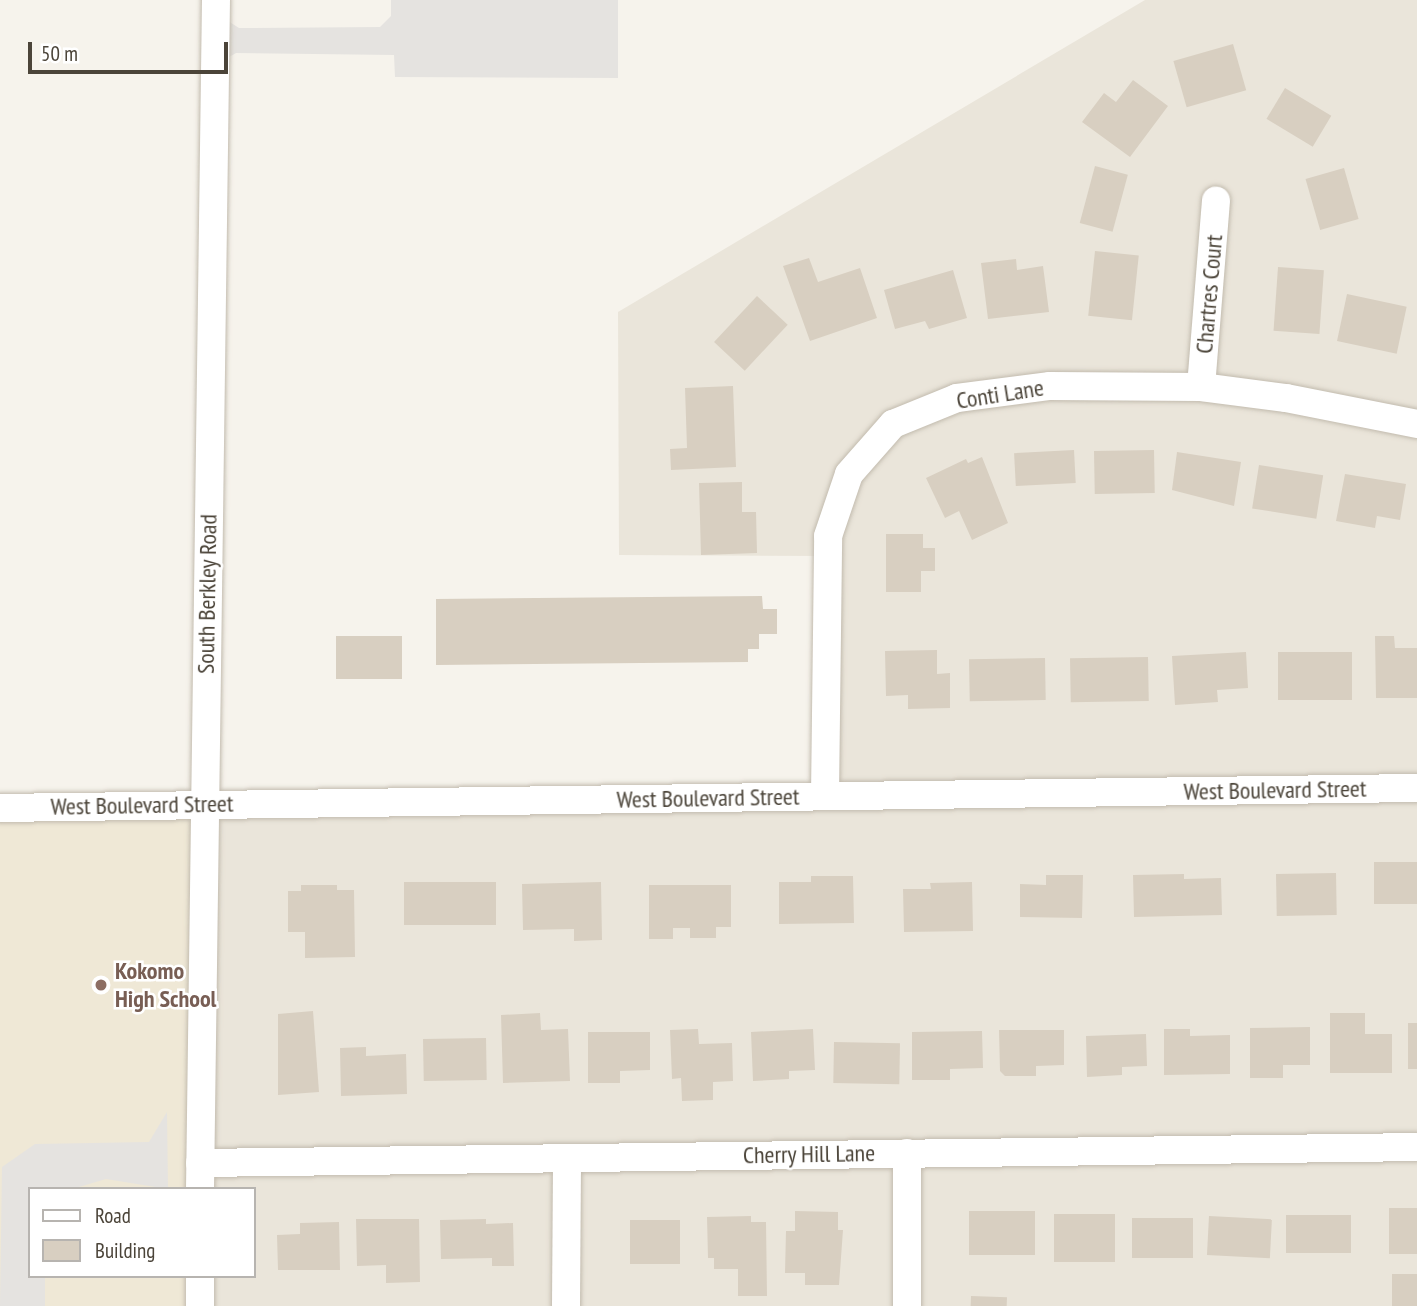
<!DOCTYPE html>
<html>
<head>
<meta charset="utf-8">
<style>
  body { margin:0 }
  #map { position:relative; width:1417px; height:1306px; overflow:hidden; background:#f6f3ec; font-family:"PT Sans Narrow",sans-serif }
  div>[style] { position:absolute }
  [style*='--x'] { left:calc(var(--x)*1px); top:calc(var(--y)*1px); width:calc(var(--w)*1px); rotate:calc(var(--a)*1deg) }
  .residential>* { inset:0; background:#eae5da }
  .education>* { inset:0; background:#efe8d6 }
  .parking>* { inset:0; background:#e5e3e0 }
  .building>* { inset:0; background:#d8cfc1; transform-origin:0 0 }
  .roads { filter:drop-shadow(0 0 2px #c2bbae) drop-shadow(0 0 2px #c2bbae) }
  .street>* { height:28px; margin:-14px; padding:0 14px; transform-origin:14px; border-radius:14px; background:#fff }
  .dots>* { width:19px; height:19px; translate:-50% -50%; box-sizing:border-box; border:4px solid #fff; border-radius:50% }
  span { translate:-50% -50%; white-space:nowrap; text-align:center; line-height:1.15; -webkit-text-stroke:5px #fff; paint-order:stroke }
  .street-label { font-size:24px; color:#4b4439 }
  .education-label { font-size:24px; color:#785e54; font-weight:700 }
  .left { translate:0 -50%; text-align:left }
  .legend { position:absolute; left:28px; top:1187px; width:228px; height:91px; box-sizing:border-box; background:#fff; border:2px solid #b7b4b0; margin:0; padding:9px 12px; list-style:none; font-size:21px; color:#4b4439 }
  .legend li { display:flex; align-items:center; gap:14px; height:35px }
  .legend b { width:35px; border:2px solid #b7b4b0 }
  .scale { position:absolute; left:28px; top:42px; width:200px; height:32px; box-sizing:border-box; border:4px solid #4b4439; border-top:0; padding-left:9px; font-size:21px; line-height:24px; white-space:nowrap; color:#4b4439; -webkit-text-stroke:5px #fff; paint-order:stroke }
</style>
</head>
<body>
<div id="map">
  <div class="residential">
    <i style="clip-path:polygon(1145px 0,1417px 0,1417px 1306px,203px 1306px,203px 1276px,254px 1276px,254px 1189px,203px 1189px,204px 804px,825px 796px,828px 556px,619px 555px,618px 312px)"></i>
  </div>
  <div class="education">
    <i style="clip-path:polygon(204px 804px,200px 1189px,30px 1189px,30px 1276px,200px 1276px,200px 1306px,0 1306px,0 808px)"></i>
  </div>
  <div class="parking">
    <i style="clip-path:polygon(391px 0,618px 0,618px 78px,395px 77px,394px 55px,236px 53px,226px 59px,225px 19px,239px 28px,380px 27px,391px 16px)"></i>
    <i style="clip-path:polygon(167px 1112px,168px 1189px,106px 1179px,72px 1189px,30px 1189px,30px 1276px,45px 1276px,45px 1306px,0 1306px,2px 1167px,35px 1144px,149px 1142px)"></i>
  </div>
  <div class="building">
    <i style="left:1233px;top:44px;width:48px;height:62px;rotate:74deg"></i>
    <i style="clip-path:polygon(1133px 80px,1168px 106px,1130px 157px,1082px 122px,1104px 93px,1116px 102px)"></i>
    <i style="left:1285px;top:88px;width:54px;height:36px;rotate:31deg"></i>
    <i style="left:1095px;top:166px;width:34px;height:59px;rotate:15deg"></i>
    <i style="left:1344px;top:168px;width:53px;height:40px;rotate:74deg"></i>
    <i style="left:1095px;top:251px;width:44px;height:65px;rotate:6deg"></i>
    <i style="clip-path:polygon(809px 258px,818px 282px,860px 268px,877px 318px,810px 341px,783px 266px)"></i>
    <i style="clip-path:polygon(1016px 259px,1017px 270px,1043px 266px,1049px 312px,988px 319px,981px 263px)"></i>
    <i style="left:1278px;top:267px;width:46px;height:64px;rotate:4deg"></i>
    <i style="clip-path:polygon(953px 270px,967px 318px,929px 329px,925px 321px,895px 329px,884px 290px)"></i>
    <i style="left:1347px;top:294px;width:61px;height:48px;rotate:12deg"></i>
    <i style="left:757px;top:296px;width:42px;height:63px;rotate:43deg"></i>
    <i style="clip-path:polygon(733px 386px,736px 467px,671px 470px,670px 449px,687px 448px,685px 388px)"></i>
    <i style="left:1074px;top:450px;width:33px;height:60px;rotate:87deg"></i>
    <i style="left:1154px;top:450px;width:43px;height:60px;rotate:89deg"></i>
    <i style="clip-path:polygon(1177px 452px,1241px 462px,1234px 506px,1172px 490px)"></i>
    <i style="clip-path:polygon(982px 457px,1008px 523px,972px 540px,959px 511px,945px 518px,926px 478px,966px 459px,968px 463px)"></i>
    <i style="left:1259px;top:465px;width:65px;height:44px;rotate:9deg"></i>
    <i style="clip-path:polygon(1345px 474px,1406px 484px,1400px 520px,1377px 516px,1375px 528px,1336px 521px)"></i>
    <i style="clip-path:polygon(742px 482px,742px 512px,756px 512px,757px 553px,701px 555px,699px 483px)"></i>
    <i style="clip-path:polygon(886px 534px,923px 534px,923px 548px,935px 548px,935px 571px,921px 571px,921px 592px,886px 592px)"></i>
    <i style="clip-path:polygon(762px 596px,763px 609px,777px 609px,777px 634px,759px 634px,759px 649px,748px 649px,748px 662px,436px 665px,436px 599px)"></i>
    <i style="left:402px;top:636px;width:43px;height:66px;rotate:90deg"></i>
    <i style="clip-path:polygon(1375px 636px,1394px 636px,1395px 648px,1417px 648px,1417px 698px,1376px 698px)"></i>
    <i style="clip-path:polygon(937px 650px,937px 674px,950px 673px,950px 708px,908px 709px,908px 695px,886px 696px,885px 651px)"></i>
    <i style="clip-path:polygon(1246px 652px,1248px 688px,1217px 690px,1218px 702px,1175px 705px,1172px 656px)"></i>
    <i style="left:1278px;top:652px;width:74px;height:48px"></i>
    <i style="left:1148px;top:657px;width:44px;height:78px;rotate:89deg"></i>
    <i style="left:1045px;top:658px;width:42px;height:76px;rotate:89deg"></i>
    <i style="left:1417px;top:862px;width:42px;height:43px;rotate:90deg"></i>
    <i style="left:1336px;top:873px;width:42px;height:60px;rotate:89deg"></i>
    <i style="clip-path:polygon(1184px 874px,1184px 879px,1221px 878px,1222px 915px,1134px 917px,1133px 875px)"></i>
    <i style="clip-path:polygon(1046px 875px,1083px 875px,1082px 918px,1020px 917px,1020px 884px,1046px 885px)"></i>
    <i style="clip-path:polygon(811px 876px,853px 876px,854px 923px,779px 924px,779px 882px,811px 882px)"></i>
    <i style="left:404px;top:882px;width:92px;height:43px"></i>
    <i style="clip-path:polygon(601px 882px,602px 940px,574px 941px,574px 929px,523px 930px,522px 884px)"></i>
    <i style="clip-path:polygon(972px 882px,973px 931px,904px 932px,903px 889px,931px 889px,930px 883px)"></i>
    <i style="clip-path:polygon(301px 885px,337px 885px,337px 890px,354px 890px,355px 957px,305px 958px,305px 932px,288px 932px,288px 891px,301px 891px)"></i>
    <i style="clip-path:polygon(649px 885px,731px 885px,731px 927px,716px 927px,716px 938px,690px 938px,690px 928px,673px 928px,673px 939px,649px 939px)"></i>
    <i style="clip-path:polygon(313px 1011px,319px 1092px,278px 1095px,278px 1014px)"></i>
    <i style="clip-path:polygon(540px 1013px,541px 1030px,568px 1029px,570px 1081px,503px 1083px,501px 1015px)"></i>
    <i style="clip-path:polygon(1330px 1013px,1365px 1013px,1365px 1034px,1392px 1034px,1392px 1073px,1330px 1073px)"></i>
    <i style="left:1408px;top:1023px;width:9px;height:46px"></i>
    <i style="clip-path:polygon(1310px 1027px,1310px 1065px,1283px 1065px,1283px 1078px,1250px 1078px,1250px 1028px)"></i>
    <i style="clip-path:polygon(698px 1029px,699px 1044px,732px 1043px,733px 1081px,713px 1082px,713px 1100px,682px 1101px,681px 1078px,672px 1079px,670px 1030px)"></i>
    <i style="clip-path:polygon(813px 1029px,815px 1070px,789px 1071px,789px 1079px,753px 1081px,751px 1032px)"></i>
    <i style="clip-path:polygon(1164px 1029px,1190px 1029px,1190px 1036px,1230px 1035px,1230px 1074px,1164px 1075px)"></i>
    <i style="clip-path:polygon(999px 1030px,1064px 1030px,1064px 1065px,1036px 1066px,1036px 1076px,1005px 1076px,1000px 1071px)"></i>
    <i style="clip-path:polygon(982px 1031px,983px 1068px,950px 1069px,950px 1080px,912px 1080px,912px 1032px)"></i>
    <i style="clip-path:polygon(588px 1032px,650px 1032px,650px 1070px,620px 1071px,620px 1083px,588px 1083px)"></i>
    <i style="clip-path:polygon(1146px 1034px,1147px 1066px,1122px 1067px,1122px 1075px,1087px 1077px,1086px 1036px)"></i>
    <i style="left:486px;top:1038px;width:42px;height:63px;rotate:89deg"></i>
    <i style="left:834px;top:1042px;width:66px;height:41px;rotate:1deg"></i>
    <i style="clip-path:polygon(366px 1047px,366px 1056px,406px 1054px,407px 1094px,341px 1096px,340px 1048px)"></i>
    <i style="left:1389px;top:1208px;width:28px;height:46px"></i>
    <i style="clip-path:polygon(795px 1211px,838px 1212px,838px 1230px,843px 1230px,839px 1285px,805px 1285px,805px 1273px,785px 1273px,786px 1231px,795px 1231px)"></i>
    <i style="left:1035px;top:1211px;width:44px;height:66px;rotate:90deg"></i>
    <i style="left:1054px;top:1214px;width:61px;height:48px"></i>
    <i style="left:1351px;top:1215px;width:38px;height:65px;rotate:90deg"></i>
    <i style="clip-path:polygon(751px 1216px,751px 1222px,766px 1222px,767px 1296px,738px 1296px,738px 1269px,714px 1269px,714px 1258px,708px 1258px,707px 1217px)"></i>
    <i style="left:1209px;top:1216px;width:63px;height:39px;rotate:3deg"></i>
    <i style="left:1132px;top:1218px;width:61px;height:40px"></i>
    <i style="clip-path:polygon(356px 1219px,419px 1219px,420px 1282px,386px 1283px,386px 1265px,357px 1266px)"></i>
    <i style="clip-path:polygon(486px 1219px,486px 1224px,513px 1223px,514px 1266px,492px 1266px,492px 1258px,441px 1259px,440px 1220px)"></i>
    <i style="left:630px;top:1220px;width:50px;height:44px"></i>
    <i style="clip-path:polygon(339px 1222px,340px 1270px,278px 1270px,277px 1235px,300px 1234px,300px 1223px)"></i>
    <i style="left:1417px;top:1274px;width:32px;height:25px;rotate:90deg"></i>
    <i style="left:971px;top:1296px;width:36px;height:10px;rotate:2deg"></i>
  </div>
  <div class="roads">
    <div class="street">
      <i style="--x:1201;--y:387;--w:187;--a:-85.4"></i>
      <i style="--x:825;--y:796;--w:260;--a:-89.3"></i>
      <i style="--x:828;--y:536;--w:65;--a:-71.3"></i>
      <i style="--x:849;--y:474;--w:67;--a:-48.7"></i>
      <i style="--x:893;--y:424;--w:69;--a:-22.1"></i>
      <i style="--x:957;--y:398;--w:94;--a:-7.4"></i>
      <i style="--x:1050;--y:386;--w:151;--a:0.4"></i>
      <i style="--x:1201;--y:387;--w:86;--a:7.4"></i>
      <i style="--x:1286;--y:398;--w:134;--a:11.2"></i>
      <i style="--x:0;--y:808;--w:1417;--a:-0.81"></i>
      <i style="--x:200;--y:1163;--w:1217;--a:-0.75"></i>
      <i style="--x:200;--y:1189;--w:1189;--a:-89.23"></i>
      <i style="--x:200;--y:1276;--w:30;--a:90"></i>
      <i style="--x:566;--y:1306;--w:148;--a:-89.6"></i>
      <i style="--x:907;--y:1306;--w:153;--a:-90"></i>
    </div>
  </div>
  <div class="dots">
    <i style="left:101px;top:985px;background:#8d6e63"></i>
  </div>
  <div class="street-label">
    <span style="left:1209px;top:294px;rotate:-85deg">Chartres Court</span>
    <span style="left:1000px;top:394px;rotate:-9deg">Conti Lane</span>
    <span style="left:207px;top:594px;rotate:-89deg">South Berkley Road</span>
    <span style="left:1275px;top:790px;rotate:-1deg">West Boulevard Street</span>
    <span style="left:708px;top:798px;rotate:-1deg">West Boulevard Street</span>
    <span style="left:142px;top:805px;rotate:-1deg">West Boulevard Street</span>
    <span style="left:809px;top:1154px;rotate:-1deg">Cherry Hill Lane</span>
  </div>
  <div class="education-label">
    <span class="left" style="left:115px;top:985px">Kokomo<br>High School</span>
  </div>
  <ul class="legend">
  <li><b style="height:9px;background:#fff"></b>Road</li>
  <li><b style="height:19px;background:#d8cfc1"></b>Building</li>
  </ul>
  <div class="scale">50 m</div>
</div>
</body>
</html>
